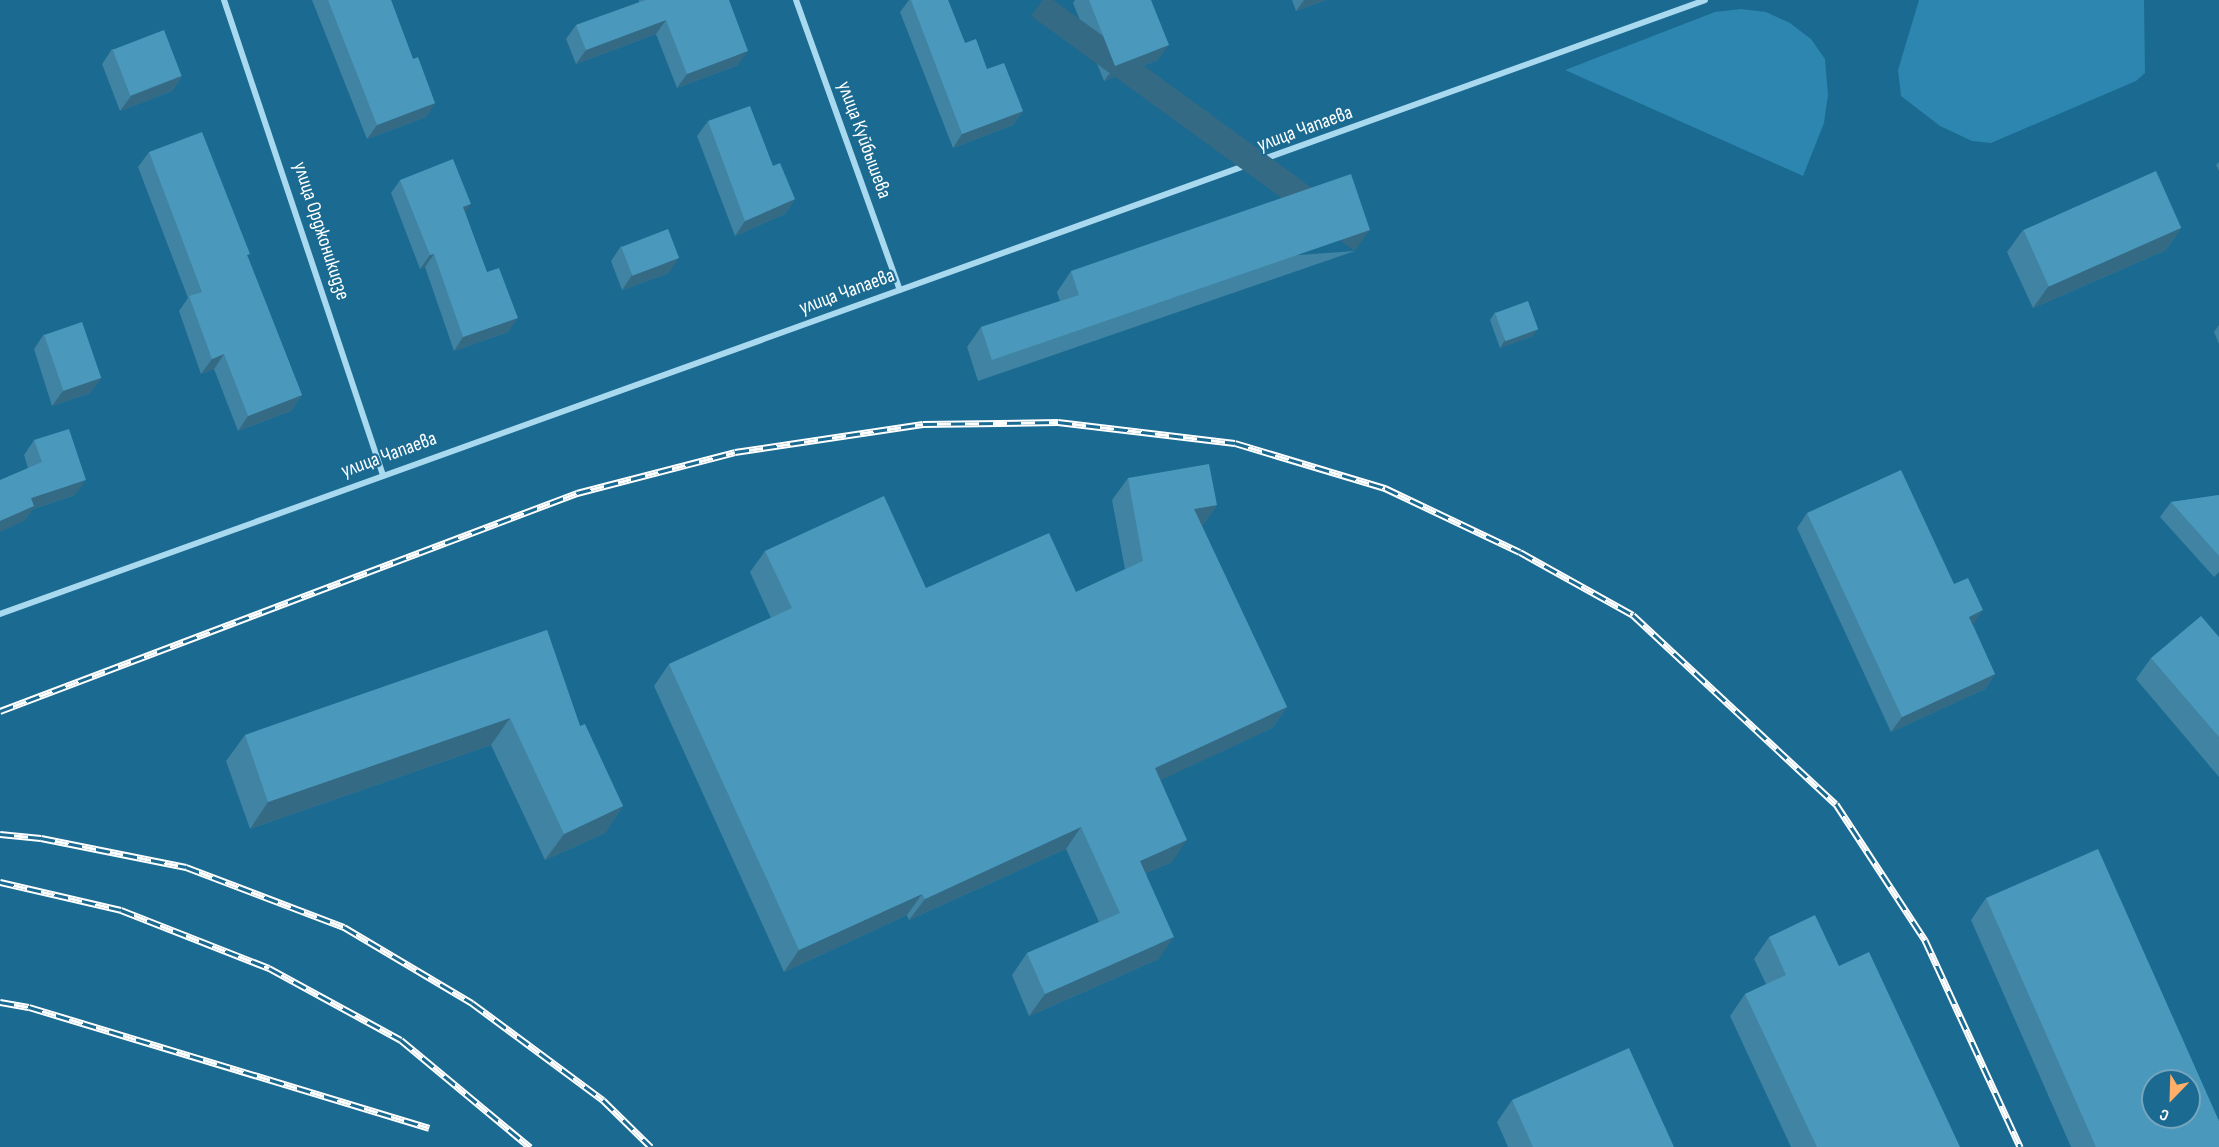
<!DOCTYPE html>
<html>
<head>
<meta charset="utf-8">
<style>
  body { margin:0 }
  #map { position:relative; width:2219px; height:1147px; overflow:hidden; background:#1a6a91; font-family:"Sofia Sans Condensed",sans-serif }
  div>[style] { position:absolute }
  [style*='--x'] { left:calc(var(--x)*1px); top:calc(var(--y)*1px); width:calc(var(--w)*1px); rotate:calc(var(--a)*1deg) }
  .green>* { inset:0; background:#2c86af }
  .minor>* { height:6px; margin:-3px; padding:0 3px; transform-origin:3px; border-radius:3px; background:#a9d9ef }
  .rail>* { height:7px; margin-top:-3.5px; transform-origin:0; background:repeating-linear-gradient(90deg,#1a6a91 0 14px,#fff 0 28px); box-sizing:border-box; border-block:2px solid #fff }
  .wall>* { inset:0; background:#4083a2 }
  .shaded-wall>* { inset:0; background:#346a84; transform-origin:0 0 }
  .building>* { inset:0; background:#4a98bc; transform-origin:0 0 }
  span { translate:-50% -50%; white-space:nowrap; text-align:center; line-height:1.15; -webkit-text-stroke:4.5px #1a6a91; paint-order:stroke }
  .street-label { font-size:20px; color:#fff }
  .north { position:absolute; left:2141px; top:1069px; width:60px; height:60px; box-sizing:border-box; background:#1a6a91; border:2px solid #76a6bd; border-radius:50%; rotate:203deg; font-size:16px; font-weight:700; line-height:24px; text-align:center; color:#fff }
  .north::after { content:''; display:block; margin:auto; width:21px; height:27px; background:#ffaf67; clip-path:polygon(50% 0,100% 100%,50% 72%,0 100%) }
</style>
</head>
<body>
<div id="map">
  <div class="green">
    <i style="clip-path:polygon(1919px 0,2144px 0,2145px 73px,2136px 81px,1991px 143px,1972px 141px,1940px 126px,1901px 96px,1898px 70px)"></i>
    <i style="clip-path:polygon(1741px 9px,1766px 12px,1790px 23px,1811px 39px,1825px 59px,1828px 95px,1824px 123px,1803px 176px,1565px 70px,1715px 12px)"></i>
  </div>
  <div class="minor">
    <i style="--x:224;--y:0;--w:500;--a:71.5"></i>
    <i style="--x:796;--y:0;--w:308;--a:70.3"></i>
    <i style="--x:0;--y:614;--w:1812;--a:-19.8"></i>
  </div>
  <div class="rail">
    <i style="--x:0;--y:711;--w:617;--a:-20.7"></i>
    <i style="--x:577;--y:493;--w:163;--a:-14.5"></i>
    <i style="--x:735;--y:452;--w:190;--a:-8.5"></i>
    <i style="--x:923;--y:424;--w:135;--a:-0.8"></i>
    <i style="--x:1058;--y:422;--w:178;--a:6.8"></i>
    <i style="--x:1235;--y:443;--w:157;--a:16.7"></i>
    <i style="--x:1385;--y:488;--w:149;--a:25.4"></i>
    <i style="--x:1520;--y:552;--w:129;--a:29.1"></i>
    <i style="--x:1633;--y:615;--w:277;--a:43"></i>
    <i style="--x:1836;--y:804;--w:163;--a:56.8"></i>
    <i style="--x:1925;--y:940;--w:228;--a:65.3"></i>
    <i style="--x:0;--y:834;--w:41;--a:5.6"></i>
    <i style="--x:41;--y:838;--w:148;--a:11.3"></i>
    <i style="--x:186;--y:867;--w:169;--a:20.8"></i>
    <i style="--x:344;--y:927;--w:149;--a:30.7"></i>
    <i style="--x:472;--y:1003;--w:163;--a:36.5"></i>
    <i style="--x:603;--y:1100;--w:67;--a:44.4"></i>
    <i style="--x:0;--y:882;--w:124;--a:13"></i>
    <i style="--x:121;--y:910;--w:159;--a:21.4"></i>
    <i style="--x:269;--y:968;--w:150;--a:28.6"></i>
    <i style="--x:401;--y:1040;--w:168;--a:39.7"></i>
    <i style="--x:0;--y:1002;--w:29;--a:10"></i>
    <i style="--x:29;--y:1007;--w:418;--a:16.8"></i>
  </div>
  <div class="wall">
    <i style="clip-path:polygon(312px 0,391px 0,413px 59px,435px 103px,426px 117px,367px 139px)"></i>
    <i style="clip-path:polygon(639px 0,729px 0,738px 65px,677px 88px,656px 34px,576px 64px,566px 39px,576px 25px,639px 2px)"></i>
    <i style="clip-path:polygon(909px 0,948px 0,965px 43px,1023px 111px,1013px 125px,953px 148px,900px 12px)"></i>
    <i style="clip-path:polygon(1075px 0,1151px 0,1158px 60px,1104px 81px,1073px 3px)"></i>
    <i style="clip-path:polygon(1292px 0,1326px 0,1296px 11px)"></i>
    <i style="clip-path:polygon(112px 49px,182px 76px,172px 91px,120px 111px,102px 64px)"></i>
    <i style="clip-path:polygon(708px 121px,773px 166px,795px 199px,785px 214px,735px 236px,697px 136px)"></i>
    <i style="clip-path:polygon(149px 152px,248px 257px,302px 395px,291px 411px,238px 431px,214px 369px,201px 374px,179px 311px,188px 298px,138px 167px)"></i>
    <i style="clip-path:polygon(2219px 162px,2219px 171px,2216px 165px)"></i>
    <i style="clip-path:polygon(400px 180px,465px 212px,508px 332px,454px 351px,425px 267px,420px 269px,391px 193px)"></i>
    <i style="clip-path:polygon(2181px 228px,2166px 250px,2033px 308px,2007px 252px,2023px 230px)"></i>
    <i style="clip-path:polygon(621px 246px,669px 273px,622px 290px,611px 261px)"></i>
    <i style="clip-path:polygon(1355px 251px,978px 381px,967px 347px,981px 327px,1060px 301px,1057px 292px,1071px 271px)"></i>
    <i style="clip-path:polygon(1495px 312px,1533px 336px,1500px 348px,1490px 320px)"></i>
    <i style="clip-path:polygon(2219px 325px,2219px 344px,2214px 332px)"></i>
    <i style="clip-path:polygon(44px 334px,101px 378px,90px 393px,52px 406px,34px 349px)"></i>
    <i style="clip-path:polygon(34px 440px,75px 495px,33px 509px,24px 521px,28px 468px,24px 455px)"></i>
    <i style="clip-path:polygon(1128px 478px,1217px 505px,1202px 526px,1287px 707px,1272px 728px,1160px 780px,1172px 862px,1146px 873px,1159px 959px,1029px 1016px,1012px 975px,1027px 953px,1099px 922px,1066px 849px,909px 920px,907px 915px,784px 972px,654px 686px,669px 664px,771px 618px,750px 572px,765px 551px,926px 588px,1076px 592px,1125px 569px,1112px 500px)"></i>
    <i style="clip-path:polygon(2219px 495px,2219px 572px,2214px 577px,2160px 517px,2171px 502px)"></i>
    <i style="clip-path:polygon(1807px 513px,1973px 625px,1995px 674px,1985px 689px,1891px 732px,1797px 528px)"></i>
    <i style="clip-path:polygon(547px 630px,580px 726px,623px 806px,605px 833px,545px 860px,491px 745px,250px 829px,226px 761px,245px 735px)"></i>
    <i style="clip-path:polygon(2219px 637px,2219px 777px,2136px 679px,2151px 658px)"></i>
    <i style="clip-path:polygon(1986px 898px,2219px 1147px,2071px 1147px,1971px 920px)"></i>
    <i style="clip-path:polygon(1769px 937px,1960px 1147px,1791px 1147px,1730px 1016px,1745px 994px,1766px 984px,1754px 959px)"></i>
    <i style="clip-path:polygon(1512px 1100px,1674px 1147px,1508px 1147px,1497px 1122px)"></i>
  </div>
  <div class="shaded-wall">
    <i style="clip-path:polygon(1304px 0,1326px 0,1296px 11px)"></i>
    <i style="clip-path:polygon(666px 20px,656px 34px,576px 64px,586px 50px)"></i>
    <i style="clip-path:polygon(1169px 45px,1158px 60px,1104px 81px,1115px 66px)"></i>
    <i style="clip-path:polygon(748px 51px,738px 65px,677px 88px,687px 74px)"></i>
    <i style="clip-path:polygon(182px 76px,172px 91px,120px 111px,131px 96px)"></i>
    <i style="clip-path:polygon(435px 103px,426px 117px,367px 139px,377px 125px)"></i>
    <i style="clip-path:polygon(1023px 111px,1013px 125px,953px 148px,962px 134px)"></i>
    <i style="clip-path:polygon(795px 199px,785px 214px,735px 236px,745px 221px)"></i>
    <i style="clip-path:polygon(471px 204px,461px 218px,463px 207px)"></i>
    <i style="clip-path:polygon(2181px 228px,2166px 250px,2033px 308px,2048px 287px)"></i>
    <i style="left:1370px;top:230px;width:26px;height:400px;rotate:126deg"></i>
    <i style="clip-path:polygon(434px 254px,425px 267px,420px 269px,430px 255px)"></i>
    <i style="clip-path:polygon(679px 258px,669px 273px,622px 290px,632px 275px)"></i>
    <i style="clip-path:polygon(518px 318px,508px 332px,454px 351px,463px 337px)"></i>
    <i style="clip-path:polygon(1538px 329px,1533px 336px,1500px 348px,1505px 340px)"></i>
    <i style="clip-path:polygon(224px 354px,214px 369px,201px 374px,212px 359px)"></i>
    <i style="clip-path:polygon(101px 378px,90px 393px,52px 406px,63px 391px)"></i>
    <i style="clip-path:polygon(302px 395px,291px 411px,238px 431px,248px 416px)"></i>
    <i style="clip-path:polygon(86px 480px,75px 495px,33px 509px,24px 521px,0 532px,0 521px,31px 498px)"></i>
    <i style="clip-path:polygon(1217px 505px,1202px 527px,1194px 509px)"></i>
    <i style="clip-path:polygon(1983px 610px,1973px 625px,1969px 617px)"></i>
    <i style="clip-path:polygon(1995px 674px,1985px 689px,1891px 732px,1902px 717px)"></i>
    <i style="clip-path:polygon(1287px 707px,1272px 728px,1140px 790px,1155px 768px)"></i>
    <i style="clip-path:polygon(510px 718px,491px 745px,250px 829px,268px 802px)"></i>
    <i style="clip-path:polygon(623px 806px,605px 833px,545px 860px,564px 834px)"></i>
    <i style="clip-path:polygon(1081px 827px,1066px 849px,909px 920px,925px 899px)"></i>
    <i style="clip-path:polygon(1187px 840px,1172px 862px,1125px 882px,1140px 861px)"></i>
    <i style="clip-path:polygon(922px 894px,907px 915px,784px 972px,799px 950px)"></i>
    <i style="clip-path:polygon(1174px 937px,1159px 959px,1029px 1016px,1045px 994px)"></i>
  </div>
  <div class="building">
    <i style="clip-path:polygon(328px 0,391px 0,413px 59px,418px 57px,435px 103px,377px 125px)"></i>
    <i style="clip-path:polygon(646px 0,729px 0,748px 51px,687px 74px,666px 20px,586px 50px,576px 25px)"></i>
    <i style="clip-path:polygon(911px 0,948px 0,965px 43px,976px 39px,987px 69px,1004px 63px,1023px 111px,962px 134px)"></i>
    <i style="clip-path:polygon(1089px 0,1151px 0,1169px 45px,1115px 66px)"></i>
    <i style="left:164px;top:30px;width:49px;height:55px;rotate:69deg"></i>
    <i style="clip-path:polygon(750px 106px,773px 166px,780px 163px,795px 199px,745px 221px,708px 121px)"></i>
    <i style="clip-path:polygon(202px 132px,250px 254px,247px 255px,302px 395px,248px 416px,224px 354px,212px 359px,189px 296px,202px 292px,149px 152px)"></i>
    <i style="clip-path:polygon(453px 159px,471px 204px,463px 207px,487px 272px,499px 268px,518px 318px,463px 337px,434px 254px,430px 255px,400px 180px)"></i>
    <i style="left:2156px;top:171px;width:62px;height:145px;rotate:66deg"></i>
    <i style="clip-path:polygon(1351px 174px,1370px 230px,992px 360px,981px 327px,1079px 295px,1071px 271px)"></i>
    <i style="left:668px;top:229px;width:31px;height:50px;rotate:69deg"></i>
    <i style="left:1528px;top:301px;width:30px;height:35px;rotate:70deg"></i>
    <i style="left:82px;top:322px;width:59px;height:40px;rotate:71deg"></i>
    <i style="clip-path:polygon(69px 429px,86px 480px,31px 498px,34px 506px,0 521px,0 480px,42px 462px,34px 440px)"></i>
    <i style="clip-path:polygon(1209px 464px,1217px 505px,1194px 509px,1287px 707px,1155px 768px,1187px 840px,1140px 861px,1174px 937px,1045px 994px,1027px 953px,1120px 913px,1081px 827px,925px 899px,922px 894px,799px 950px,669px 664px,792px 608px,765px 551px,884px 496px,926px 588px,1049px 533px,1076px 592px,1143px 561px,1128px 478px)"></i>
    <i style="clip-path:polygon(1901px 470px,1954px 584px,1968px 578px,1983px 610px,1969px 617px,1995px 674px,1902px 717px,1807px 513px)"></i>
    <i style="clip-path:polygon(2219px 495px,2219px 556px,2171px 502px)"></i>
    <i style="clip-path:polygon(2201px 616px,2219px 637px,2219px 737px,2151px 658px)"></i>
    <i style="clip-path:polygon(547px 630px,580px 726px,585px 724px,623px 806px,564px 834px,510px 718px,268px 802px,245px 735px)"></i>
    <i style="clip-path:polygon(evenodd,2098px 849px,2219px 1121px,2219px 1147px,2096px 1147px,1986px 898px,2098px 849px,2153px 1081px,2189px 1081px,2189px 1117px,2153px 1117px,2153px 1081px)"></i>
    <i style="clip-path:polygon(1815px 915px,1839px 966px,1869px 952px,1960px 1147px,1817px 1147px,1745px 994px,1786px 975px,1769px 937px)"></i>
    <i style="clip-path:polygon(1629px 1048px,1674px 1147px,1533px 1147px,1512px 1100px)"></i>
  </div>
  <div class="street-label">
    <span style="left:1305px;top:129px;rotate:-20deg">улица Чапаева</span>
    <span style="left:864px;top:140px;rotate:70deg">улица Куйбышева</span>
    <span style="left:321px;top:231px;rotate:72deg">улица Орджоникидзе</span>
    <span style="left:847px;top:292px;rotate:-20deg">улица Чапаева</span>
    <span style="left:389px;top:455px;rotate:-20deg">улица Чапаева</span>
  </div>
  <div class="north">С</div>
</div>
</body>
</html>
